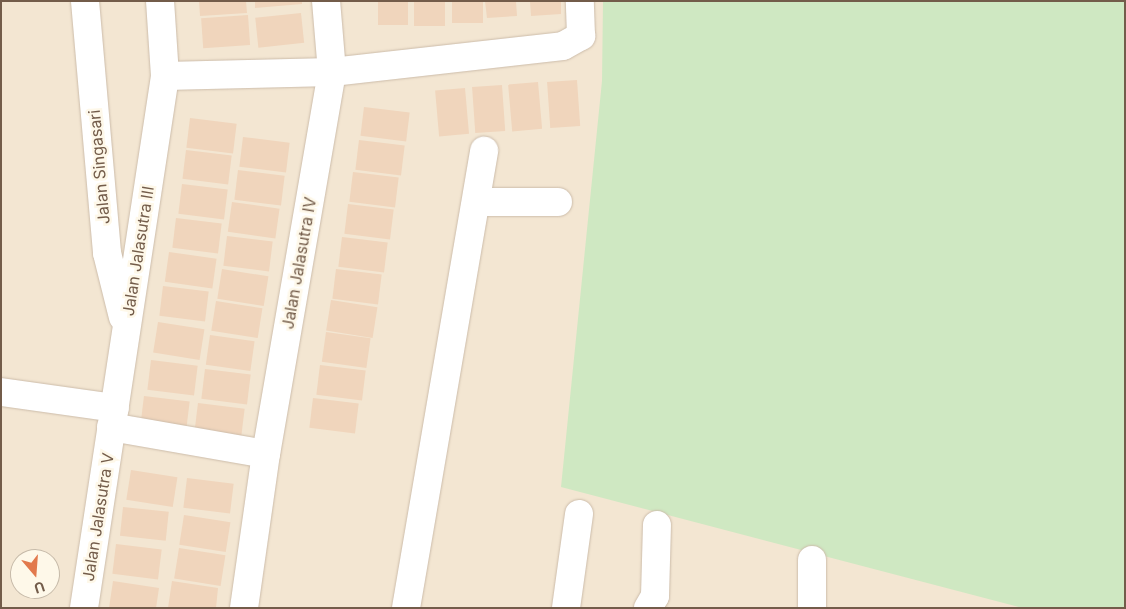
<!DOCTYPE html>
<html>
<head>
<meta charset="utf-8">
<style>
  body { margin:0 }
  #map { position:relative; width:1126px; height:609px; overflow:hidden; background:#fbf4e3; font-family:Inter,sans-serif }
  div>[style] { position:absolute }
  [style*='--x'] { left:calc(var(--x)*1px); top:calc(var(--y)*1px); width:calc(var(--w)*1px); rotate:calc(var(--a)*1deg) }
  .residential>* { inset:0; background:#f3e6d2 }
  .green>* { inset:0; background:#cfe8c2 }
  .building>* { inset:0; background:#f0d5bc; transform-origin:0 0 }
  .roads { filter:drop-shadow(0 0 1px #ccbcaa) drop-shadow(0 0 1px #ccbcaa) }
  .street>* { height:28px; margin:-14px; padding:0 14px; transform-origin:14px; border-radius:14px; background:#fff }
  span { translate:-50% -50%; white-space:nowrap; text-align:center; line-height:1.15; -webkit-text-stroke:5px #fef8e9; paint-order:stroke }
  .street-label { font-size:16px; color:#735c4a }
  .frame { position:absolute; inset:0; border:2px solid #735c4a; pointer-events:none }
  .north { position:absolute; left:10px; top:549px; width:50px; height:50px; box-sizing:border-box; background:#fef8e9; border:1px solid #c6baa9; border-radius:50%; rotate:162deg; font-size:14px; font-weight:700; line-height:20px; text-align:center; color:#735c4a }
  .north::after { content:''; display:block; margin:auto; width:18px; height:22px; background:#e2794c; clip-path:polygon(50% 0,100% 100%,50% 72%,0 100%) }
</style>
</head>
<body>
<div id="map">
  <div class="residential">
    <i style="clip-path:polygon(evenodd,1px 1px,1125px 1px,1125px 608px,1px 608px,1px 1px,20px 559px,50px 559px,50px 589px,20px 589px,20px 559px)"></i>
  </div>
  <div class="green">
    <i style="clip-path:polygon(603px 1px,1125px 1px,1125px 608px,1023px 608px,561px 487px,602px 81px)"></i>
  </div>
  <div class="building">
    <i style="clip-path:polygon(199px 1px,246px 1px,247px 13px,200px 16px)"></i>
    <i style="clip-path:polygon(255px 1px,302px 1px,302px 4px,255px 8px)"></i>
    <i style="left:378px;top:1px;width:30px;height:24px"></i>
    <i style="left:414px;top:1px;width:31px;height:25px"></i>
    <i style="left:452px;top:1px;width:31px;height:22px"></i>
    <i style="clip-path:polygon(485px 1px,516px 1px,517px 16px,487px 18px)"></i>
    <i style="clip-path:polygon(530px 1px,561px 1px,561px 14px,531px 16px)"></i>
    <i style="left:301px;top:13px;width:30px;height:46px;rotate:84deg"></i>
    <i style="left:248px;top:15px;width:30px;height:47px;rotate:86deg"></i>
    <i style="left:577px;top:80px;width:46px;height:30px;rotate:86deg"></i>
    <i style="left:538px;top:82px;width:47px;height:30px;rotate:85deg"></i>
    <i style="left:502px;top:85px;width:46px;height:30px;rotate:86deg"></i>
    <i style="left:465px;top:88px;width:46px;height:30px;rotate:85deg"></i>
    <i style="left:364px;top:107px;width:46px;height:29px;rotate:7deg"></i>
    <i style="left:190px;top:118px;width:47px;height:30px;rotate:7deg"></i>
    <i style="left:243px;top:137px;width:47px;height:30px;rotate:7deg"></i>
    <i style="left:359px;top:140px;width:46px;height:30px;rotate:7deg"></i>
    <i style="left:186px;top:150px;width:46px;height:29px;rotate:7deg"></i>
    <i style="left:238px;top:170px;width:47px;height:30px;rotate:7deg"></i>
    <i style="left:353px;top:172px;width:46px;height:30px;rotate:7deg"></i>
    <i style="left:182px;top:184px;width:46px;height:30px;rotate:7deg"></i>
    <i style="left:232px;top:202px;width:48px;height:30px;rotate:8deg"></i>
    <i style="left:348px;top:204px;width:46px;height:30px;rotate:7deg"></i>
    <i style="left:176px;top:218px;width:46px;height:30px;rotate:7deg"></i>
    <i style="left:227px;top:236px;width:46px;height:30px;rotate:7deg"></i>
    <i style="left:342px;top:237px;width:46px;height:30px;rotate:7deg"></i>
    <i style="left:169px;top:252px;width:48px;height:30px;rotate:8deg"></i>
    <i style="left:222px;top:269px;width:47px;height:30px;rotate:9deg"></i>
    <i style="left:336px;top:269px;width:46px;height:30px;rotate:7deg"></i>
    <i style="left:163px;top:286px;width:46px;height:30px;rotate:7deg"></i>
    <i style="left:331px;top:300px;width:47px;height:31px;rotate:9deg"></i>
    <i style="left:216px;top:301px;width:47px;height:30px;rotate:9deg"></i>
    <i style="left:158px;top:322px;width:47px;height:31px;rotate:9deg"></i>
    <i style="left:326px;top:332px;width:45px;height:30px;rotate:8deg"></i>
    <i style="left:210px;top:335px;width:45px;height:30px;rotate:8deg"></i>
    <i style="left:151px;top:360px;width:47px;height:30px;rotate:7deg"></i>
    <i style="left:320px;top:365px;width:46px;height:30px;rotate:7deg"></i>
    <i style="left:205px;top:369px;width:46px;height:30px;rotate:7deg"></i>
    <i style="left:144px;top:396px;width:46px;height:30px;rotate:7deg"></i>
    <i style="left:313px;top:398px;width:46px;height:30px;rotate:7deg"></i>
    <i style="left:198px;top:403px;width:47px;height:30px;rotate:7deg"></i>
    <i style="left:131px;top:470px;width:47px;height:30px;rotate:9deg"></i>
    <i style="left:187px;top:478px;width:47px;height:30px;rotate:7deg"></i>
    <i style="left:123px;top:507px;width:46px;height:29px;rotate:6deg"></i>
    <i style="left:184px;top:515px;width:47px;height:30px;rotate:9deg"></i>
    <i style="left:116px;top:544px;width:46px;height:30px;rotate:7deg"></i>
    <i style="left:179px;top:548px;width:47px;height:31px;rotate:9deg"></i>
    <i style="clip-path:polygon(113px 581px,159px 588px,156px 608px,109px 608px)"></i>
    <i style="clip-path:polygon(172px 581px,218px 588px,216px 608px,168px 608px)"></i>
  </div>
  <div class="roads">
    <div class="street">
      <i style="--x:85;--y:1;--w:253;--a:85"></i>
      <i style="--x:107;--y:253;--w:66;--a:76"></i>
      <i style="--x:165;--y:76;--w:167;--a:-1.4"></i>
      <i style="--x:332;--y:72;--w:232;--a:-6.4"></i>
      <i style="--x:563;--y:46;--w:21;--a:-29"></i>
      <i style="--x:581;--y:36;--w:35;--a:-92"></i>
      <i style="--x:477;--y:202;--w:81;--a:0"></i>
      <i style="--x:1;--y:392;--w:115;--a:8"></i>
      <i style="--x:111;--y:427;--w:157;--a:9.9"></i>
      <i style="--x:812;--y:560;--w:48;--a:90"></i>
      <i style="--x:84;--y:608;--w:538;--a:-81.34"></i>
      <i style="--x:165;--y:76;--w:75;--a:-93.8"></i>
      <i style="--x:244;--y:608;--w:156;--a:-81.9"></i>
      <i style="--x:266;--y:454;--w:388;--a:-80.2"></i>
      <i style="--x:332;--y:72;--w:71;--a:-94.8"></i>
      <i style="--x:406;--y:608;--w:464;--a:-80.3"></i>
      <i style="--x:566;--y:608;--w:95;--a:-82.1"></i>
      <i style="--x:648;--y:608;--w:14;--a:-60"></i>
      <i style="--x:655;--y:596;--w:71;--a:-88.4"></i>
    </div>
  </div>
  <div class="street-label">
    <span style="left:99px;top:167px;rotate:-95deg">Jalan Singasari</span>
    <span style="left:138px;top:251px;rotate:-81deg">Jalan Jalasutra III</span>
    <span style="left:299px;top:263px;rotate:-80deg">Jalan Jalasutra IV</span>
    <span style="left:98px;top:517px;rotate:-81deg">Jalan Jalasutra V</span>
  </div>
  <div class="frame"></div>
  <div class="north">U</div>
</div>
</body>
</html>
